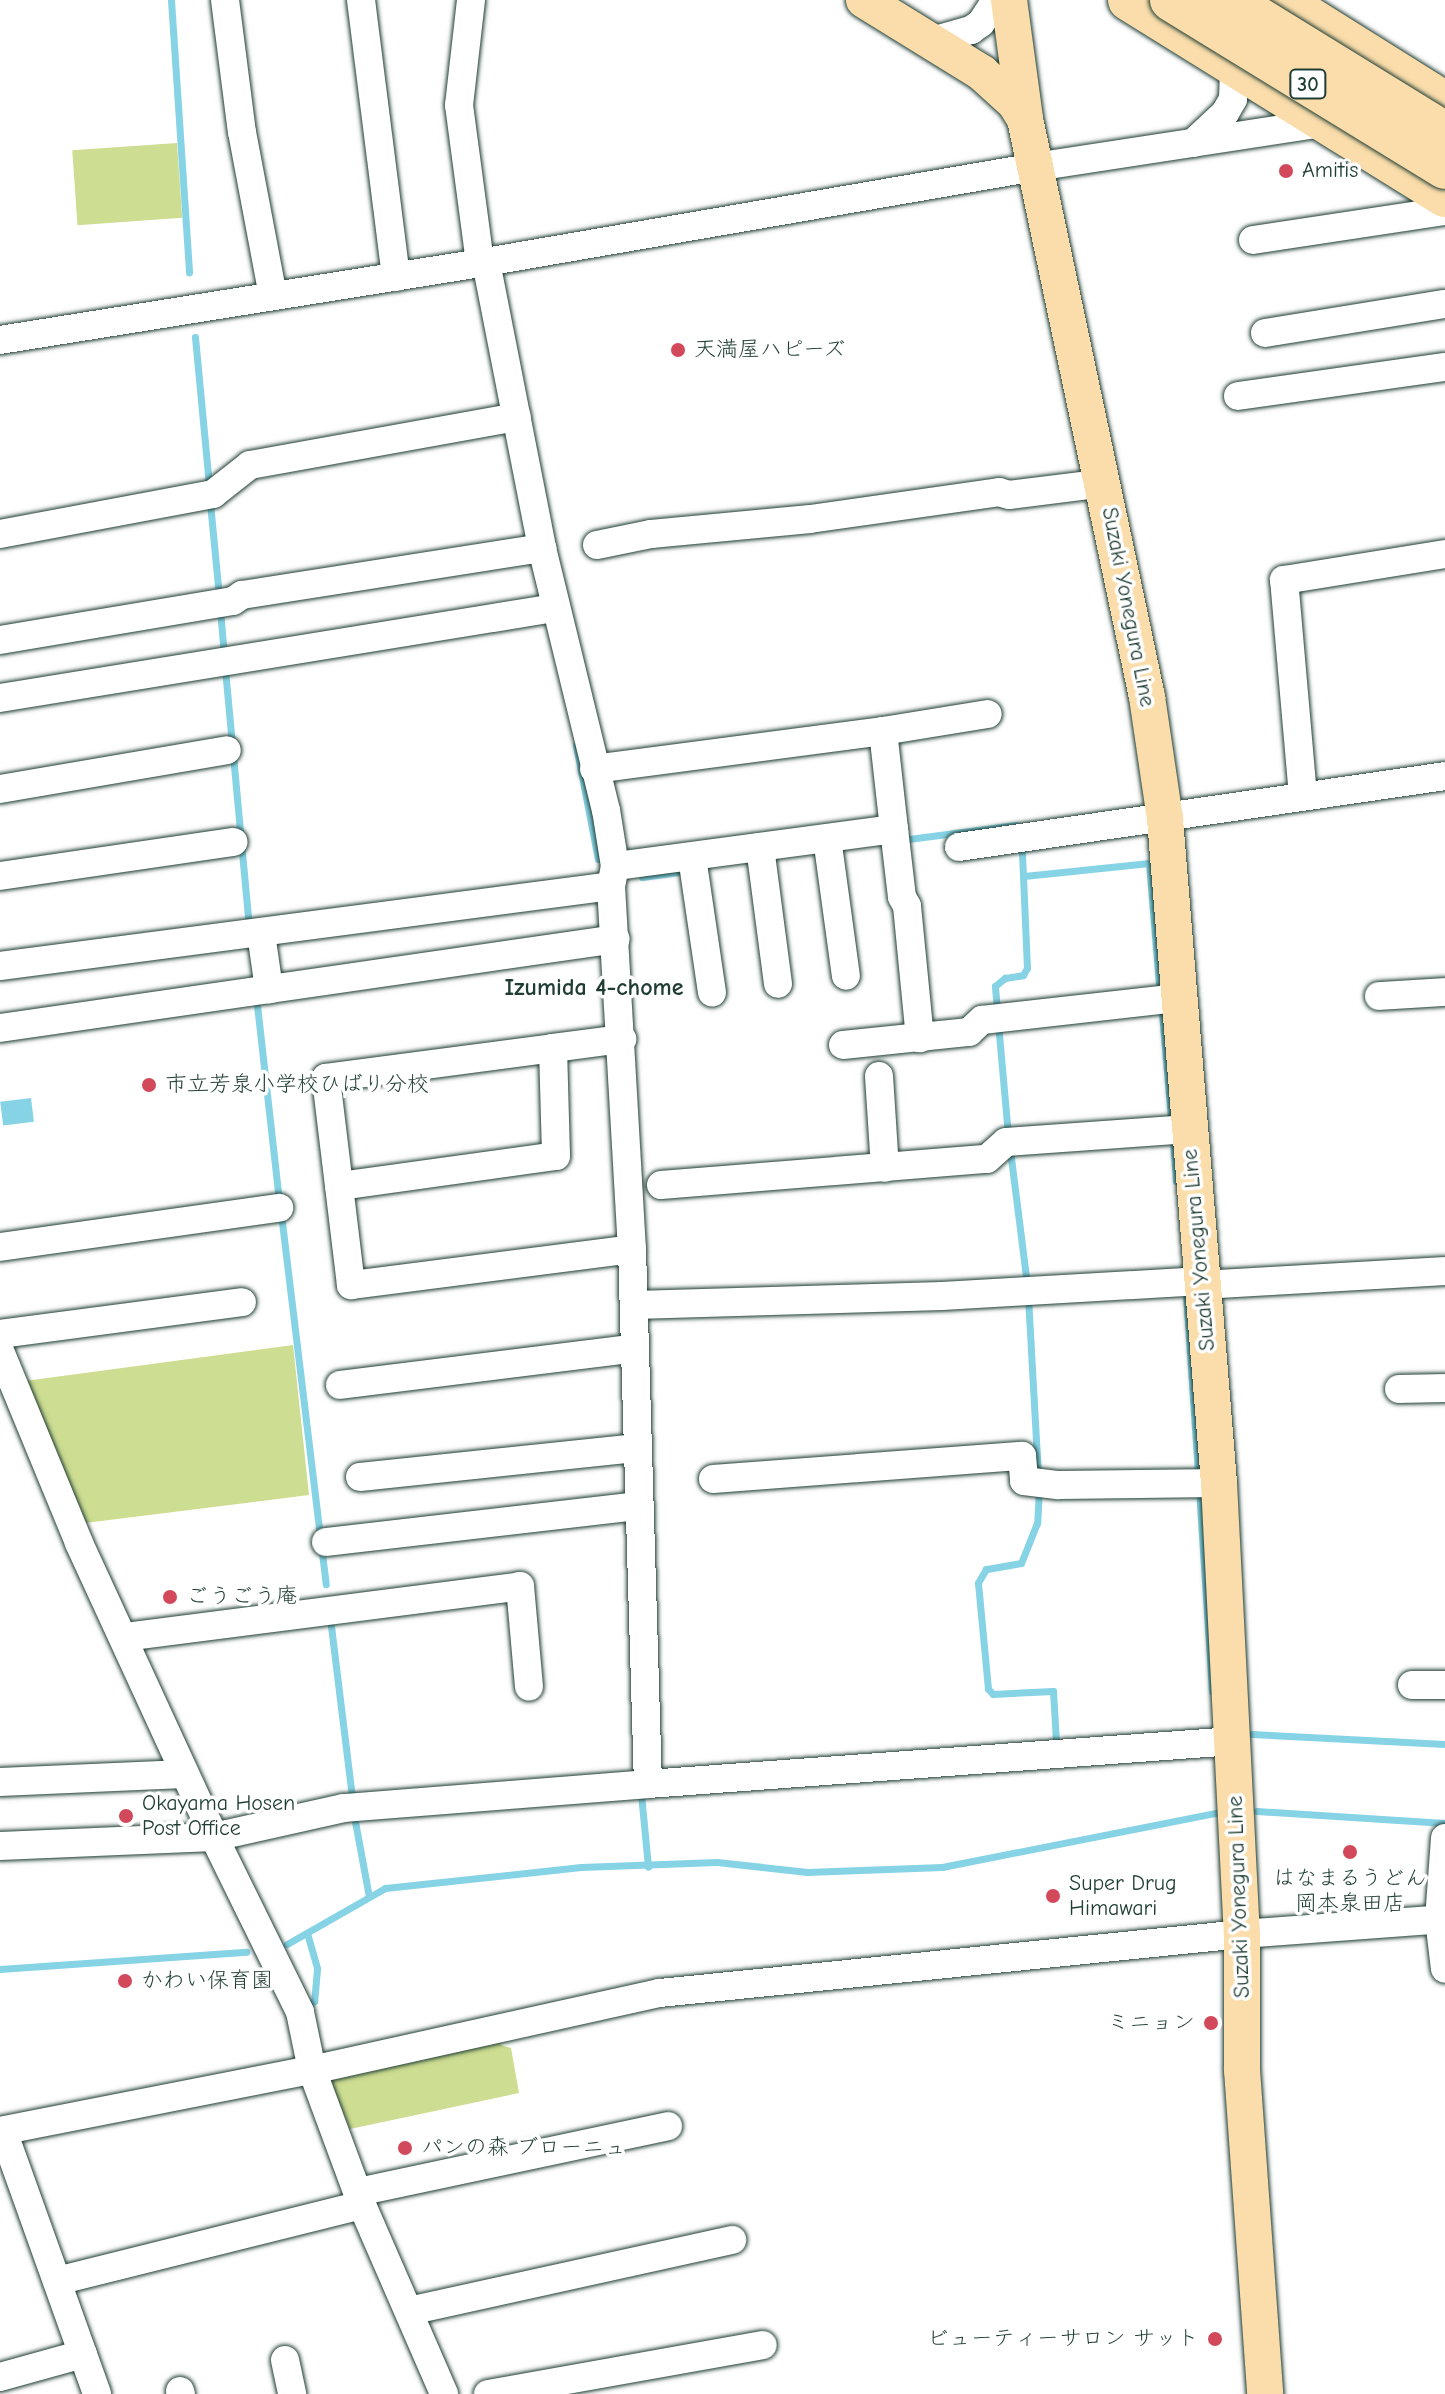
<!DOCTYPE html>
<html>
<head>
<meta charset="utf-8">
<style>
  body { margin:0 }
  #map { position:relative; width:1445px; height:2394px; overflow:hidden; background:#fff; font-family:"Comic Neue","Klee One",sans-serif }
  div>[style] { position:absolute }
  [style*='--x'] { left:calc(var(--x)*1px); top:calc(var(--y)*1px); width:calc(var(--w)*1px); rotate:calc(var(--a)*1deg) }
  .green>* { inset:0; background:#cddd91; transform-origin:0 0 }
  .water>* { inset:0; background:#86d3e5; transform-origin:0 0 }
  .stream>* { height:7px; margin:-3.5px; padding:0 3.5px; transform-origin:3.5px; border-radius:3.5px; background:#86d3e5 }
  .roads { filter:drop-shadow(0 0 2px #1f3d34) drop-shadow(0 0 2px #1f3d34) }
  .minor>* { height:28px; margin:-14px; padding:0 14px; transform-origin:14px; border-radius:14px; background:#fff }
  .major>* { height:36px; margin:-18px; padding:0 18px; transform-origin:18px; border-radius:18px; background:#faddab }
  .highway>* { height:42px; margin:-21px; padding:0 21px; transform-origin:21px; border-radius:21px; background:#faddab }
  .bridges { filter:drop-shadow(0 0 2px #1f3d34) drop-shadow(0 0 2px #1f3d34) }
  .highway-bridge>* { height:42px; margin:-21px; padding:0 21px; transform-origin:21px; border-radius:21px; background:#faddab }
  .dots>* { width:22px; height:22px; translate:-50% -50%; box-sizing:border-box; border:4px solid #fff; border-radius:50% }
  span { translate:-50% -50%; white-space:nowrap; text-align:center; line-height:1.15; -webkit-text-stroke:7px #fff; paint-order:stroke }
  .shield-label span { padding:2px 6px; background:#fff; border:2px solid; border-radius:6px; -webkit-text-stroke-width:0 }
  .shield-label { font-size:20px; color:#1f3d34; font-weight:700 }
  .poi-label { font-size:22px; color:#1f3d34 }
  .left { translate:0 -50%; text-align:left }
  .right { translate:-100% -50%; text-align:right }
  .street-label { font-size:22px; color:#1f3d34 }
  .neighbourhood-label { font-size:24px; color:#1f3d34; font-weight:700 }
</style>
</head>
<body>
<div id="map">
  <div class="green">
    <i style="left:177px;top:143px;width:75px;height:105px;rotate:86deg"></i>
    <i style="clip-path:polygon(293px 1345px,309px 1495px,85px 1523px,25px 1381px)"></i>
    <i style="clip-path:polygon(500px 2039px,501px 2045px,511px 2048px,519px 2093px,350px 2129px,327px 2073px)"></i>
  </div>
  <div class="water">
    <i style="left:31px;top:1098px;width:24px;height:31px;rotate:83deg"></i>
  </div>
  <div class="stream">
    <i style="--x:171;--y:0;--w:273;--a:86.2"></i>
    <i style="--x:195;--y:337;--w:148;--a:84.6"></i>
    <i style="--x:210;--y:503;--w:94;--a:84.5"></i>
    <i style="--x:220;--y:609;--w:48;--a:85.2"></i>
    <i style="--x:225;--y:669;--w:260;--a:84.7"></i>
    <i style="--x:576;--y:745;--w:116;--a:79.1"></i>
    <i style="--x:901;--y:840;--w:116;--a:-7.4"></i>
    <i style="--x:1024;--y:876;--w:126;--a:-5.9"></i>
    <i style="--x:1149;--y:863;--w:121;--a:85.3"></i>
    <i style="--x:642;--y:877;--w:45;--a:-7.6"></i>
    <i style="--x:256;--y:996;--w:207;--a:83.6"></i>
    <i style="--x:997;--y:1010;--w:24;--a:-95"></i>
    <i style="--x:995;--y:986;--w:13;--a:-39"></i>
    <i style="--x:1005;--y:978;--w:18;--a:-9"></i>
    <i style="--x:1023;--y:975;--w:8;--a:-60"></i>
    <i style="--x:1027;--y:968;--w:116;--a:-92.5"></i>
    <i style="--x:1162;--y:1013;--w:106;--a:85.1"></i>
    <i style="--x:998;--y:1023;--w:111;--a:84.9"></i>
    <i style="--x:1173;--y:1139;--w:42;--a:85.9"></i>
    <i style="--x:1010;--y:1150;--w:136;--a:82.8"></i>
    <i style="--x:281;--y:1214;--w:373;--a:83.1"></i>
    <i style="--x:1186;--y:1293;--w:183;--a:86.2"></i>
    <i style="--x:1028;--y:1297;--w:179;--a:86.8"></i>
    <i style="--x:1039;--y:1489;--w:34;--a:93"></i>
    <i style="--x:1037;--y:1523;--w:43;--a:111.8"></i>
    <i style="--x:1021;--y:1563;--w:36;--a:170"></i>
    <i style="--x:986;--y:1569;--w:16;--a:120"></i>
    <i style="--x:978;--y:1583;--w:106;--a:84.6"></i>
    <i style="--x:988;--y:1689;--w:7;--a:45"></i>
    <i style="--x:993;--y:1694;--w:60;--a:-2.9"></i>
    <i style="--x:1053;--y:1691;--w:50;--a:86.6"></i>
    <i style="--x:1199;--y:1489;--w:203;--a:86.3"></i>
    <i style="--x:330;--y:1618;--w:180;--a:83"></i>
    <i style="--x:1252;--y:1734;--w:193;--a:3"></i>
    <i style="--x:641;--y:1794;--w:73;--a:84.5"></i>
    <i style="--x:1257;--y:1811;--w:188;--a:3.7"></i>
    <i style="--x:354;--y:1816;--w:82;--a:79.5"></i>
    <i style="--x:307;--y:1933;--w:37;--a:74"></i>
    <i style="--x:317;--y:1969;--w:32;--a:95"></i>
    <i style="--x:314;--y:2001;--w:7;--a:146"></i>
    <i style="--x:287;--y:1944;--w:113;--a:-29.7"></i>
    <i style="--x:385;--y:1888;--w:197;--a:-6.1"></i>
    <i style="--x:581;--y:1867;--w:136;--a:-2.1"></i>
    <i style="--x:717;--y:1862;--w:91;--a:6.3"></i>
    <i style="--x:807;--y:1872;--w:135;--a:-2.1"></i>
    <i style="--x:942;--y:1867;--w:288;--a:-11.2"></i>
    <i style="--x:0;--y:1969;--w:247;--a:-4"></i>
  </div>
  <div class="roads">
    <div class="minor">
      <i style="--x:225;--y:0;--w:133;--a:82.7"></i>
      <i style="--x:242;--y:132;--w:167;--a:79.3"></i>
      <i style="--x:361;--y:0;--w:279;--a:82.8"></i>
      <i style="--x:471;--y:0;--w:106;--a:96.5"></i>
      <i style="--x:459;--y:105;--w:159;--a:82.4"></i>
      <i style="--x:932;--y:41;--w:41;--a:-15.8"></i>
      <i style="--x:971;--y:30;--w:12;--a:-35"></i>
      <i style="--x:981;--y:23;--w:27;--a:-57"></i>
      <i style="--x:1193;--y:143;--w:44;--a:-43.2"></i>
      <i style="--x:1225;--y:113;--w:16;--a:-60"></i>
      <i style="--x:1233;--y:99;--w:23;--a:-88"></i>
      <i style="--x:1234;--y:76;--w:15;--a:-110"></i>
      <i style="--x:1253;--y:240;--w:194;--a:-8.6"></i>
      <i style="--x:486;--y:262;--w:291;--a:78.9"></i>
      <i style="--x:542;--y:548;--w:270;--a:76.3"></i>
      <i style="--x:606;--y:810;--w:57;--a:80.9"></i>
      <i style="--x:615;--y:866;--w:20;--a:101"></i>
      <i style="--x:611;--y:886;--w:364;--a:86.7"></i>
      <i style="--x:632;--y:1249;--w:535;--a:88.29"></i>
      <i style="--x:648;--y:1784;--w:587;--a:-4.2"></i>
      <i style="--x:1265;--y:333;--w:182;--a:-9.2"></i>
      <i style="--x:0;--y:340;--w:486;--a:-9.1"></i>
      <i style="--x:480;--y:263;--w:563;--a:-9.81"></i>
      <i style="--x:1035;--y:167;--w:297;--a:-8.7"></i>
      <i style="--x:1238;--y:396;--w:209;--a:-8"></i>
      <i style="--x:0;--y:534;--w:217;--a:-10.6"></i>
      <i style="--x:213;--y:494;--w:47;--a:-38.1"></i>
      <i style="--x:250;--y:465;--w:271;--a:-10.2"></i>
      <i style="--x:597;--y:545;--w:55;--a:-11.5"></i>
      <i style="--x:651;--y:534;--w:160;--a:-5.4"></i>
      <i style="--x:810;--y:519;--w:191;--a:-8.1"></i>
      <i style="--x:999;--y:492;--w:10;--a:17"></i>
      <i style="--x:1009;--y:495;--w:96;--a:-7.2"></i>
      <i style="--x:0;--y:640;--w:236;--a:-9.5"></i>
      <i style="--x:233;--y:601;--w:11;--a:-34"></i>
      <i style="--x:242;--y:595;--w:304;--a:-8.9"></i>
      <i style="--x:0;--y:698;--w:549;--a:-9.22"></i>
      <i style="--x:883;--y:731;--w:106;--a:-9.2"></i>
      <i style="--x:594;--y:769;--w:291;--a:-7.5"></i>
      <i style="--x:883;--y:731;--w:99;--a:83.6"></i>
      <i style="--x:894;--y:829;--w:281;--a:172.4"></i>
      <i style="--x:0;--y:789;--w:230;--a:-9.7"></i>
      <i style="--x:1303;--y:796;--w:217;--a:-95"></i>
      <i style="--x:1284;--y:580;--w:163;--a:-9.2"></i>
      <i style="--x:894;--y:829;--w:68;--a:83.3"></i>
      <i style="--x:902;--y:897;--w:10;--a:61"></i>
      <i style="--x:907;--y:906;--w:133;--a:84.4"></i>
      <i style="--x:827;--y:838;--w:139;--a:82.2"></i>
      <i style="--x:760;--y:847;--w:138;--a:82.5"></i>
      <i style="--x:959;--y:847;--w:491;--a:-8.3"></i>
      <i style="--x:692;--y:857;--w:137;--a:81.6"></i>
      <i style="--x:0;--y:876;--w:236;--a:-8.3"></i>
      <i style="--x:261;--y:933;--w:57;--a:81.9"></i>
      <i style="--x:0;--y:966;--w:616;--a:-7.46"></i>
      <i style="--x:1379;--y:996;--w:66;--a:-3.5"></i>
      <i style="--x:0;--y:1028;--w:622;--a:-8.22"></i>
      <i style="--x:843;--y:1045;--w:127;--a:-5.9"></i>
      <i style="--x:969;--y:1032;--w:18;--a:-43"></i>
      <i style="--x:982;--y:1020;--w:198;--a:-6.4"></i>
      <i style="--x:553;--y:1048;--w:108;--a:88.4"></i>
      <i style="--x:556;--y:1156;--w:219;--a:172.1"></i>
      <i style="--x:339;--y:1186;--w:109;--a:-96.9"></i>
      <i style="--x:326;--y:1078;--w:229;--a:-7.5"></i>
      <i style="--x:553;--y:1048;--w:70;--a:-7.4"></i>
      <i style="--x:879;--y:1076;--w:92;--a:86.3"></i>
      <i style="--x:661;--y:1185;--w:327;--a:-4.6"></i>
      <i style="--x:987;--y:1159;--w:25;--a:-42"></i>
      <i style="--x:1006;--y:1142;--w:183;--a:-4.1"></i>
      <i style="--x:339;--y:1186;--w:100;--a:83.1"></i>
      <i style="--x:351;--y:1285;--w:283;--a:-7.3"></i>
      <i style="--x:0;--y:1247;--w:282;--a:-8"></i>
      <i style="--x:1202;--y:1285;--w:243;--a:-3.3"></i>
      <i style="--x:635;--y:1305;--w:307;--a:-1.7"></i>
      <i style="--x:942;--y:1296;--w:260;--a:-3.3"></i>
      <i style="--x:0;--y:1334;--w:244;--a:-7.5"></i>
      <i style="--x:0;--y:1351;--w:208;--a:67.6"></i>
      <i style="--x:79;--y:1543;--w:324;--a:65.3"></i>
      <i style="--x:214;--y:1837;--w:195;--a:63.8"></i>
      <i style="--x:300;--y:2012;--w:59;--a:78.3"></i>
      <i style="--x:312;--y:2070;--w:144;--a:69.7"></i>
      <i style="--x:362;--y:2205;--w:206;--a:66.5"></i>
      <i style="--x:340;--y:1385;--w:297;--a:-7.1"></i>
      <i style="--x:1399;--y:1389;--w:46;--a:-1.2"></i>
      <i style="--x:360;--y:1477;--w:279;--a:-6"></i>
      <i style="--x:713;--y:1479;--w:310;--a:-4.3"></i>
      <i style="--x:1022;--y:1456;--w:25;--a:85"></i>
      <i style="--x:1024;--y:1481;--w:35;--a:7"></i>
      <i style="--x:1059;--y:1485;--w:160;--a:-0.7"></i>
      <i style="--x:326;--y:1542;--w:314;--a:-6.6"></i>
      <i style="--x:124;--y:1637;--w:399;--a:-7.3"></i>
      <i style="--x:520;--y:1586;--w:101;--a:84.9"></i>
      <i style="--x:1412;--y:1685;--w:33;--a:0"></i>
      <i style="--x:0;--y:1782;--w:184;--a:-2.5"></i>
      <i style="--x:1445;--y:1838;--w:81;--a:94.2"></i>
      <i style="--x:1439;--y:1919;--w:50;--a:83.2"></i>
      <i style="--x:0;--y:1846;--w:214;--a:-2.4"></i>
      <i style="--x:214;--y:1837;--w:133;--a:-12.6"></i>
      <i style="--x:344;--y:1808;--w:305;--a:-4.5"></i>
      <i style="--x:0;--y:2131;--w:318;--a:-11.1"></i>
      <i style="--x:312;--y:2070;--w:356;--a:-12.5"></i>
      <i style="--x:660;--y:1993;--w:585;--a:-5.79"></i>
      <i style="--x:1242;--y:1934;--w:204;--a:-4.2"></i>
      <i style="--x:3;--y:2131;--w:279;--a:70.3"></i>
      <i style="--x:358;--y:2192;--w:317;--a:-12"></i>
      <i style="--x:57;--y:2281;--w:314;--a:-14"></i>
      <i style="--x:409;--y:2311;--w:331;--a:-12.4"></i>
      <i style="--x:285;--y:2360;--w:35;--a:78"></i>
      <i style="--x:0;--y:2377;--w:86;--a:-15.5"></i>
      <i style="--x:180;--y:2391;--w:3;--a:72"></i>
      <i style="--x:488;--y:2394;--w:279;--a:-10.1"></i>
    </div>
    <div class="major">
      <i style="--x:864;--y:0;--w:139;--a:31.7"></i>
      <i style="--x:982;--y:73;--w:45;--a:42.3"></i>
      <i style="--x:1015;--y:103;--w:19;--a:58"></i>
      <i style="--x:1025;--y:119;--w:591;--a:78.08"></i>
      <i style="--x:1147;--y:697;--w:123;--a:81.6"></i>
      <i style="--x:1165;--y:819;--w:666;--a:85.35"></i>
      <i style="--x:1219;--y:1483;--w:452;--a:87.1"></i>
      <i style="--x:1242;--y:1934;--w:136;--a:90"></i>
      <i style="--x:1242;--y:2070;--w:325;--a:85.9"></i>
      <i style="--x:1009;--y:0;--w:119;--a:82.3"></i>
    </div>
    <div class="highway">
      <i style="--x:1129;--y:0;--w:372;--a:31.8"></i>
      <i style="--x:1281;--y:0;--w:194;--a:32.1"></i>
    </div>
  </div>
  <div class="bridges">
    <div class="highway-bridge">
      <i style="--x:1171;--y:0;--w:321;--a:31.5"></i>
      <i style="--x:1229;--y:0;--w:254;--a:31.6"></i>
    </div>
  </div>
  <div class="dots">
    <i style="left:1286px;top:171px;background:#d1495b"></i>
    <i style="left:678px;top:350px;background:#d1495b"></i>
    <i style="left:149px;top:1085px;background:#d1495b"></i>
    <i style="left:170px;top:1597px;background:#d1495b"></i>
    <i style="left:126px;top:1816px;background:#d1495b"></i>
    <i style="left:1350px;top:1852px;background:#d1495b"></i>
    <i style="left:1053px;top:1896px;background:#d1495b"></i>
    <i style="left:125px;top:1981px;background:#d1495b"></i>
    <i style="left:1211px;top:2023px;background:#d1495b"></i>
    <i style="left:405px;top:2148px;background:#d1495b"></i>
    <i style="left:1215px;top:2339px;background:#d1495b"></i>
  </div>
  <div class="shield-label">
    <span style="left:1308px;top:84px">30</span>
  </div>
  <div class="poi-label">
    <span class="left" style="left:1302px;top:171px">Amitis</span>
    <span class="left" style="left:694px;top:350px">天満屋ハピーズ</span>
    <span class="left" style="left:165px;top:1085px">市立芳泉小学校ひばり分校</span>
    <span class="left" style="left:186px;top:1597px">ごうごう庵</span>
    <span class="left" style="left:142px;top:1816px">Okayama Hosen<br>Post Office</span>
    <span style="left:1350px;top:1891px">はなまるうどん<br>岡本泉田店</span>
    <span class="left" style="left:1069px;top:1896px">Super Drug<br>Himawari</span>
    <span class="left" style="left:141px;top:1981px">かわい保育園</span>
    <span class="right" style="left:1195px;top:2023px">ミニョン</span>
    <span class="left" style="left:421px;top:2148px">パンの森 ブローニュ</span>
    <span class="right" style="left:1199px;top:2339px">ビューティーサロン サット</span>
  </div>
  <div class="street-label">
    <span style="left:1128px;top:607px;rotate:79deg">Suzaki Yonegura Line</span>
    <span style="left:1199px;top:1250px;rotate:-95deg">Suzaki Yonegura Line</span>
    <span style="left:1239px;top:1897px;rotate:-92deg">Suzaki Yonegura Line</span>
  </div>
  <div class="neighbourhood-label">
    <span style="left:594px;top:988px">Izumida 4-chome</span>
  </div>
</div>
</body>
</html>
